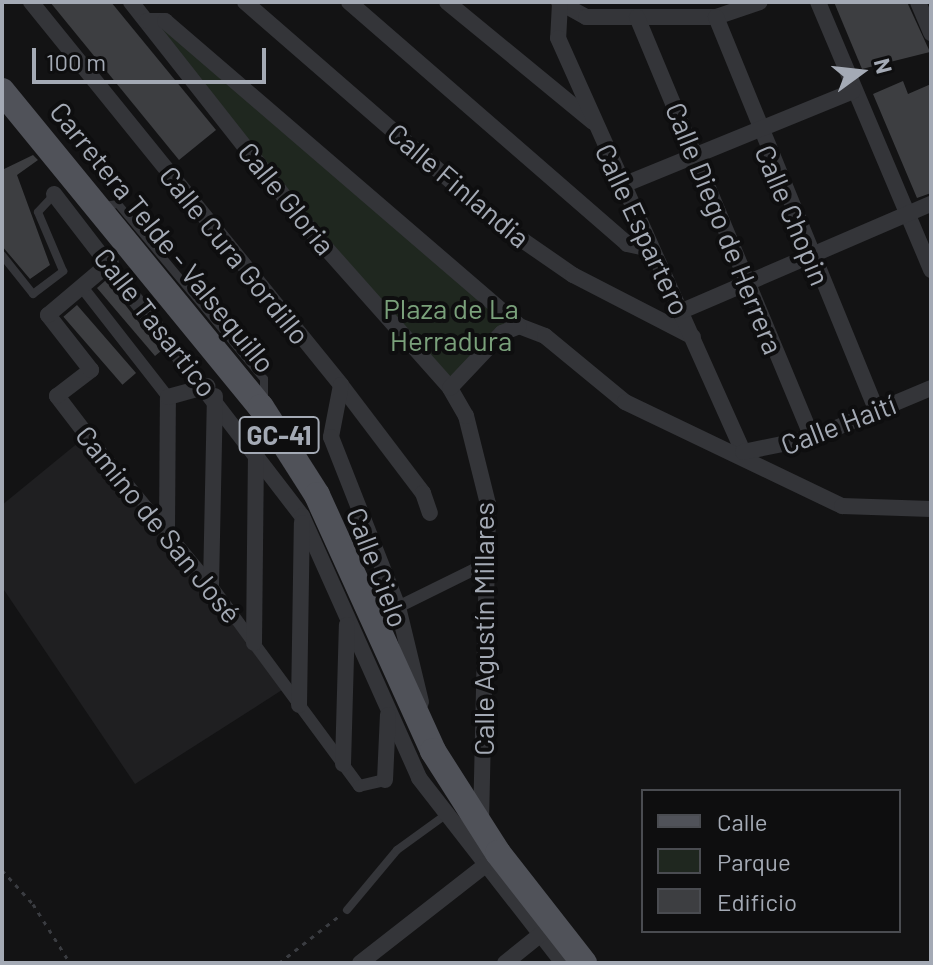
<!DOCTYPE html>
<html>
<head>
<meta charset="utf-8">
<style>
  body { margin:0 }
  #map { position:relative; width:933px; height:965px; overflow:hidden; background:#131314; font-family:Barlow,sans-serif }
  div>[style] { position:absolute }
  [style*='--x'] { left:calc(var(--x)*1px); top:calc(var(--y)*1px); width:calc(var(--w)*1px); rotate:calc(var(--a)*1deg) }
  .built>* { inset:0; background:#1f1f21 }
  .green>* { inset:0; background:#1f271f }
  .building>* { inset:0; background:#3d3e41; transform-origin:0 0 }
  .path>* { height:3px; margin-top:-1.5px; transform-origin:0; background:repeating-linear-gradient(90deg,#3a3c41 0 4px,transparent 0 10px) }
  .service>* { height:8px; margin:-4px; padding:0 4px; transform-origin:4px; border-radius:4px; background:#343539 }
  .pedestrian>* { height:12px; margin:-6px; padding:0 6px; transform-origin:6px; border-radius:6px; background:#343539 }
  .minor>* { height:16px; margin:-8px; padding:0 8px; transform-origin:8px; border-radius:8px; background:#343539 }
  .primary>* { height:26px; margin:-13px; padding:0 13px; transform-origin:13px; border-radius:13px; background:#505259 }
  span { translate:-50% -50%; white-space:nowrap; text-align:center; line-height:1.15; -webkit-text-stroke:8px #0e0e0f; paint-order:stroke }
  .shield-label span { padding:2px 6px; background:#0e0e0f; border:2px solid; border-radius:6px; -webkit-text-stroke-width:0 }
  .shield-label { font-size:26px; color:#a4aab5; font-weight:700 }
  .street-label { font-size:28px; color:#a4aab5 }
  .park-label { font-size:28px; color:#7aa17b }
  .frame { position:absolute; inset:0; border:4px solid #a4aab5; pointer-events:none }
  .legend { position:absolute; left:641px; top:789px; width:260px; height:144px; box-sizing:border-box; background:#0e0e0f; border:2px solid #4a4c51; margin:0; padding:10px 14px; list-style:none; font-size:24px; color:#a4aab5 }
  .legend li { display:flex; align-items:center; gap:16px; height:40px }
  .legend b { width:40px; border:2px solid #4a4c51 }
  .north { position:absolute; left:821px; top:32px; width:80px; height:80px; -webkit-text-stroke:6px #0e0e0f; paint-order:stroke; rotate:75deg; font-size:22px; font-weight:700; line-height:32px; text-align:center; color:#a4aab5 }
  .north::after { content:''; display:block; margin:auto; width:28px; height:36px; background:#a4aab5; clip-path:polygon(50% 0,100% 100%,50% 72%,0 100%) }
  .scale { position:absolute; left:32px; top:48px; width:234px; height:36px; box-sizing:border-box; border:4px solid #a4aab5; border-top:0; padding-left:10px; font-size:24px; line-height:28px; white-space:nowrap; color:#a4aab5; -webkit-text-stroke:6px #0e0e0f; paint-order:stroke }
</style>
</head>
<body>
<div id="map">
  <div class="built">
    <i style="clip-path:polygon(90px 433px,282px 690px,135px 784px,2px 587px,2px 505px)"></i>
  </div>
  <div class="green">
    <i style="clip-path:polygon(165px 25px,508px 324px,451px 381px,320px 237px,156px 27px)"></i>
  </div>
  <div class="building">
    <i style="clip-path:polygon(50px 2px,111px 2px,216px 130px,179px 160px)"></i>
    <i style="clip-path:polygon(834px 2px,907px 2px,930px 52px,862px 69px)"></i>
    <i style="clip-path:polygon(903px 81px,908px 94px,931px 84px,931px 193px,917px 198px,873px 94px)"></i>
    <i style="clip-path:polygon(33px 155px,38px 160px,17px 175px,50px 265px,30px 279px,2px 246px,2px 170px)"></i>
    <i style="clip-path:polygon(106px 280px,161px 351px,155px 356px,97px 288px)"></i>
    <i style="left:77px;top:305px;width:90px;height:18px;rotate:49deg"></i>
  </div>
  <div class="path">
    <i style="--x:2;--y:870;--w:46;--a:47.6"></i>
    <i style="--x:33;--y:904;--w:70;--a:57.9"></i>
    <i style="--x:279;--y:963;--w:76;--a:-38.1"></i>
  </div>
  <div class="service">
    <i style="--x:104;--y:206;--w:14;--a:-8"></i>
    <i style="--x:118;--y:204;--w:228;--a:50.2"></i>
    <i style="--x:264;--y:379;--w:25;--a:90"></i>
    <i style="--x:2;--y:255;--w:50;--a:51.5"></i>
    <i style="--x:33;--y:294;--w:38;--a:-37"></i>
    <i style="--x:63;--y:271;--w:64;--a:-113"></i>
    <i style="--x:38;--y:212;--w:23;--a:-47"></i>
    <i style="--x:347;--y:910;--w:78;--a:-50.2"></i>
    <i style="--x:397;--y:850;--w:58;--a:-35.9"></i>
  </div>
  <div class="pedestrian">
    <i style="--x:82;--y:287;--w:140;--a:52"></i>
    <i style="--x:83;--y:430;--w:201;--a:50.4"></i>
    <i style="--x:211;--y:585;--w:250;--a:53.6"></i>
    <i style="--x:359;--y:786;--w:27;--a:-13"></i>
    <i style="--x:398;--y:607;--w:102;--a:-26.3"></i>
  </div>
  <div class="minor">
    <i style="--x:31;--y:2;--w:493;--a:51"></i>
    <i style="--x:341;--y:385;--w:136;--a:52.8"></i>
    <i style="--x:423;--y:493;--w:21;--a:71"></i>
    <i style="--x:131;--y:2;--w:300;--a:51.8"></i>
    <i style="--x:317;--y:238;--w:200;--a:48.4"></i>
    <i style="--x:245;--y:2;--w:344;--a:41"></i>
    <i style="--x:505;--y:228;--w:83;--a:34.7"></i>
    <i style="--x:573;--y:275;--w:135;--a:27.3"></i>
    <i style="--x:349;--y:2;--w:369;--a:41"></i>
    <i style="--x:627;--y:244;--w:24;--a:12"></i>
    <i style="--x:447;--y:2;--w:189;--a:39.4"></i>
    <i style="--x:559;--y:2;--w:31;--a:29"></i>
    <i style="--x:586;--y:17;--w:130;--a:0"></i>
    <i style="--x:716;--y:17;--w:46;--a:-18.8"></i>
    <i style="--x:818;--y:2;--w:291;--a:67.1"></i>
    <i style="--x:918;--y:2;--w:34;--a:67"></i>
    <i style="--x:560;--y:3;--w:35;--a:93"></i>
    <i style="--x:558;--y:38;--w:453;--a:65.9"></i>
    <i style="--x:637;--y:17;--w:456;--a:67.4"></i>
    <i style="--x:716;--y:17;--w:423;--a:67.8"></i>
    <i style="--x:147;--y:21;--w:18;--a:0"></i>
    <i style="--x:165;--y:21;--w:467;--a:40.7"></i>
    <i style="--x:519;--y:326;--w:28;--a:21"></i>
    <i style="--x:545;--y:336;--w:104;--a:39.5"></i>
    <i style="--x:625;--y:402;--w:241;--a:25.6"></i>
    <i style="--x:842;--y:506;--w:89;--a:1.9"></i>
    <i style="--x:623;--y:185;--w:248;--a:-22.2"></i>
    <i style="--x:54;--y:194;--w:406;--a:52.4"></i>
    <i style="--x:302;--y:516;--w:287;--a:65.9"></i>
    <i style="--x:419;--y:778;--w:234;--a:52.1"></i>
    <i style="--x:682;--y:311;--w:271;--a:-23.3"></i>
    <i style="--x:341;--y:385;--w:53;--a:100.9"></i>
    <i style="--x:331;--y:437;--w:183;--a:68.5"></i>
    <i style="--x:398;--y:607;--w:98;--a:76.4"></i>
    <i style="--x:83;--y:430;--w:43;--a:-127.4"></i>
    <i style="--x:57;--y:396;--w:43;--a:-37.4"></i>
    <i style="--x:91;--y:370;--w:70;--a:-128"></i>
    <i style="--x:48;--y:315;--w:82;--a:-40.1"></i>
    <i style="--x:743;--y:452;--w:70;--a:-11.5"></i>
    <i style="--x:812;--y:438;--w:129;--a:-22.8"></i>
    <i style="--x:167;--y:529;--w:132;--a:-89.6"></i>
    <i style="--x:168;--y:397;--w:41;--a:-15.4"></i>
    <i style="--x:211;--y:585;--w:189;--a:-88.8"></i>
    <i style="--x:254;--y:643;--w:189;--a:-89.4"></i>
    <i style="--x:299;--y:705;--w:182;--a:-89.1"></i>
    <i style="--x:343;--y:764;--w:139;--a:-88.4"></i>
    <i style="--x:385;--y:780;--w:65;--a:-87.4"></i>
    <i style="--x:481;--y:822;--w:318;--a:-88.7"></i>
    <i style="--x:488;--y:504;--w:91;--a:-104"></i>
    <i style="--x:466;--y:416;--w:32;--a:-120"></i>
    <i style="--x:450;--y:388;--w:76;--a:-46.6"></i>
    <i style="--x:502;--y:333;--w:18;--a:-22"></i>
    <i style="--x:360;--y:963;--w:167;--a:-38"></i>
    <i style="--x:505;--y:963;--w:45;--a:-38.7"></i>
  </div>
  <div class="primary">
    <i style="--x:2;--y:91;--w:409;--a:50.7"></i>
    <i style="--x:261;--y:407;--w:104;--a:57.5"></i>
    <i style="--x:317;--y:495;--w:281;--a:65.6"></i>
    <i style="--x:433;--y:751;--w:121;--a:57.5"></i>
    <i style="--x:498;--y:853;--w:140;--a:52"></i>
  </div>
  <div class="shield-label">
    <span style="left:279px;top:435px">GC-41</span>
  </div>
  <div class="street-label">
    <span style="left:459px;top:185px;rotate:40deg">Calle Finlandia</span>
    <span style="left:287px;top:198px;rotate:51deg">Calle Gloria</span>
    <span style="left:793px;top:215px;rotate:67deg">Calle Chopin</span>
    <span style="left:725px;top:228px;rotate:68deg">Calle Diego de Herrera</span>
    <span style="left:643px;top:229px;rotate:65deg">Calle Espartero</span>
    <span style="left:163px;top:237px;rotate:51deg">Carretera Telde - Valsequillo</span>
    <span style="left:235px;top:255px;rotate:51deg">Calle Cura Gordillo</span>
    <span style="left:156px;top:322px;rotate:52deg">Calle Tasartico</span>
    <span style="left:838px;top:424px;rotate:-21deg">Calle Haití</span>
    <span style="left:159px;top:524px;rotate:51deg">Camino de San José</span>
    <span style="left:378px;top:567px;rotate:69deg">Calle Cielo</span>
    <span style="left:483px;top:629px;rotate:-90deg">Calle Agustín Millares</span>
  </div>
  <div class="park-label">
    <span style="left:451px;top:324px">Plaza de La<br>Herradura</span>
  </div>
  <div class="frame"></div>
  <ul class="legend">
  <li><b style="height:10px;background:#505259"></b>Calle</li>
  <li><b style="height:22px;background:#1f271f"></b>Parque</li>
  <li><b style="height:22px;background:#3d3e41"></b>Edificio</li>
  </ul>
  <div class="north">N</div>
  <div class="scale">100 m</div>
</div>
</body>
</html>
